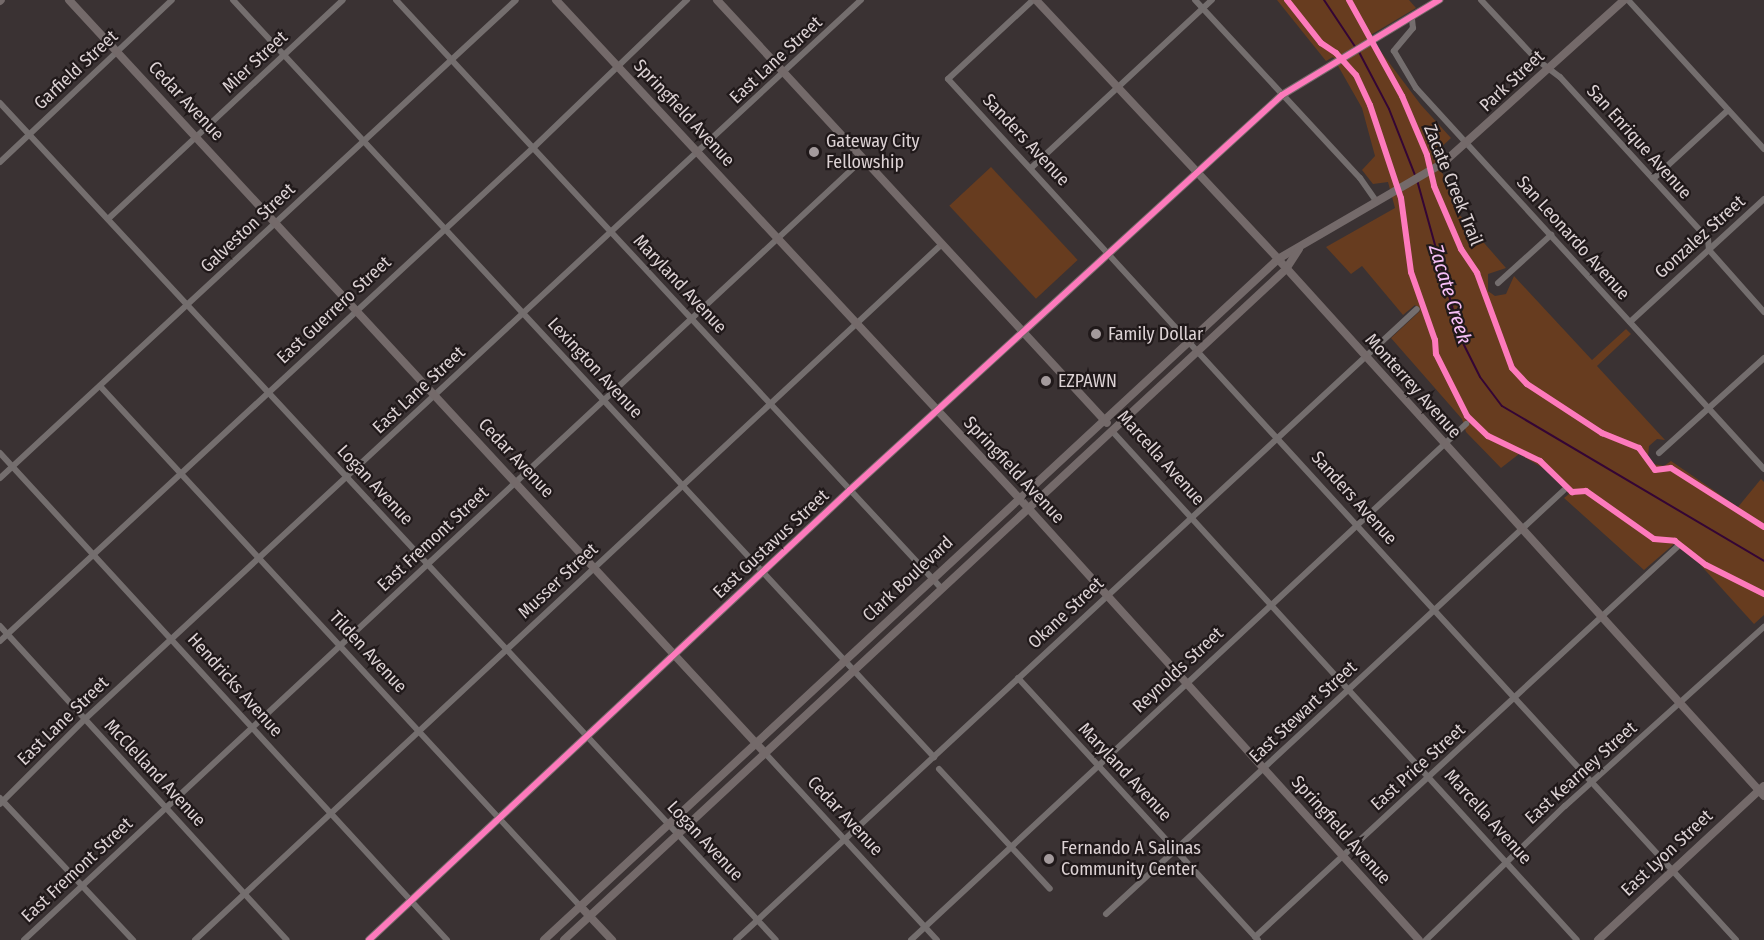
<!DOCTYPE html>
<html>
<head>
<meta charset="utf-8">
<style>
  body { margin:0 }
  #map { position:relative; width:1764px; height:940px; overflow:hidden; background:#3a3233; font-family:"Fira Sans Condensed",sans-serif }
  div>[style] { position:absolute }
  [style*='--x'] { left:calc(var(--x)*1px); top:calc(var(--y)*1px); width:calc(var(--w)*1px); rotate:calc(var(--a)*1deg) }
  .green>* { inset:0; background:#673c1f; transform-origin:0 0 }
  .stream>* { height:2px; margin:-1px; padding:0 1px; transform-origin:1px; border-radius:1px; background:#340535 }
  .street>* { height:6px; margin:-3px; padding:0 3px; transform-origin:3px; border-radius:3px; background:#746e6e }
  .secondary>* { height:8px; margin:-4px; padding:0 4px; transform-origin:4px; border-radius:4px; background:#746a6a }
  .cycleway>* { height:6px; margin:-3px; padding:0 3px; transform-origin:3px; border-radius:3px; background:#fd7abc }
  .dots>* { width:16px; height:16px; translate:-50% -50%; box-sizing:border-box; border:3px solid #20191a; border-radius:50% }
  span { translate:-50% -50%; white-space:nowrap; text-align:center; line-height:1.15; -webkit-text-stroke:4.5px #20191a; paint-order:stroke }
  .street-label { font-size:18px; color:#dcd2d4 }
  .poi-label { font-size:18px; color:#dcd2d4 }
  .left { translate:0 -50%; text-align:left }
  .water-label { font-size:20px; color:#f7c0f7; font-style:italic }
</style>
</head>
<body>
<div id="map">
  <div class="green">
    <i style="clip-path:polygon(1277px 0,1409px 0,1416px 8px,1369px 36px,1421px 105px,1451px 138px,1435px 153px,1457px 212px,1506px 268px,1488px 274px,1488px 291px,1495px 296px,1506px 294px,1514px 276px,1592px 360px,1626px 329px,1631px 334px,1597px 366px,1665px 440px,1657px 439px,1649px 446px,1648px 457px,1653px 464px,1664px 466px,1671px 461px,1738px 507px,1761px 479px,1764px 482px,1764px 615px,1754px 624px,1696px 560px,1674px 544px,1644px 570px,1564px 498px,1569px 494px,1545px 469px,1519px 454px,1501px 468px,1466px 432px,1462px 419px,1391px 338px,1420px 311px,1415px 305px,1403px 315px,1362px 266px,1351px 274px,1326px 247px,1395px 208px,1388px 182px,1373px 184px,1362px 170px,1375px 156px,1362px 108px,1333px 57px,1326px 61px)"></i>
    <i style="left:991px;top:167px;width:127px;height:57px;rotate:47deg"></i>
  </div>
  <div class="stream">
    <i style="--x:1324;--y:0;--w:58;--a:56.3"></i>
    <i style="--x:1359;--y:52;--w:64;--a:62.2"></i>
    <i style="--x:1389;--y:109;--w:71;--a:68.5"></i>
    <i style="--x:1417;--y:180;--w:165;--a:74.5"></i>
    <i style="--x:1461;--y:339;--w:42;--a:63.4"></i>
    <i style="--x:1480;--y:377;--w:36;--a:53"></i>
    <i style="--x:1502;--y:406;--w:304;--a:30.6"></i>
  </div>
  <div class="street">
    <i style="--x:233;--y:0;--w:1032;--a:47.2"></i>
    <i style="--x:396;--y:0;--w:803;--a:47.17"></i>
    <i style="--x:1033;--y:0;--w:116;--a:137.1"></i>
    <i style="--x:948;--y:79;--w:1167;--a:47.53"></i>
    <i style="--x:1195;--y:0;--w:243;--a:47.2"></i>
    <i style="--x:1360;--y:178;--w:29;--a:55"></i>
    <i style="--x:1481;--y:0;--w:81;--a:47"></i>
    <i style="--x:1536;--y:59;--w:30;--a:37"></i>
    <i style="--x:1560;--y:77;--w:219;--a:47.6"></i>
    <i style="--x:1708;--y:239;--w:11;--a:85"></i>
    <i style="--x:1709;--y:250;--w:83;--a:48.4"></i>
    <i style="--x:1628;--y:0;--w:202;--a:47.6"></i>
    <i style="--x:1412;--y:19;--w:9;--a:84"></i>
    <i style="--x:1413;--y:28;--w:30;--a:130"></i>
    <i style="--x:1394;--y:51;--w:43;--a:59.3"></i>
    <i style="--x:1416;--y:88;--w:516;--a:47.59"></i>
    <i style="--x:0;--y:103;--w:1141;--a:47.17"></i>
    <i style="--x:0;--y:162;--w:236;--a:-43.3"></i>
    <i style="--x:1031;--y:168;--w:247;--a:-42.9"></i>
    <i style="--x:1653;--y:179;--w:102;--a:-42.6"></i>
    <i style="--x:108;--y:219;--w:321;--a:-43"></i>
    <i style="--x:1498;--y:283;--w:72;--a:-42.2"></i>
    <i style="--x:1630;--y:322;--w:182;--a:-42.5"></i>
    <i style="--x:100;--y:386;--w:708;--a:47.29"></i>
    <i style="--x:1112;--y:431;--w:689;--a:47.59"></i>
    <i style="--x:0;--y:453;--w:661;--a:47.45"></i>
    <i style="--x:1659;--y:453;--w:142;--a:-42.1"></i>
    <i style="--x:0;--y:478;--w:703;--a:-42.81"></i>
    <i style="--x:0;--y:626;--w:425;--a:47.6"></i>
    <i style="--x:0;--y:641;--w:726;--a:-42.77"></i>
    <i style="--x:533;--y:148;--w:214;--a:-43.9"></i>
    <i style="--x:1018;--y:678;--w:355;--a:47.5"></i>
    <i style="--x:765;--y:753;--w:254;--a:47.4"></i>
    <i style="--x:939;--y:769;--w:163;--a:47.2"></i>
    <i style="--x:0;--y:798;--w:195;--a:46.9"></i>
    <i style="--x:0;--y:804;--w:120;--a:-45"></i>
    <i style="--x:85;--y:719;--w:1058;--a:-42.82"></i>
    <i style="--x:1106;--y:914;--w:624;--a:-42.79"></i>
    <i style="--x:1255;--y:937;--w:575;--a:-42.74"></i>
    <i style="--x:24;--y:940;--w:1146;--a:-42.95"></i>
    <i style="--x:195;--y:940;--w:1021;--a:-42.98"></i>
    <i style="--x:736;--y:940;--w:928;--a:-42.82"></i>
    <i style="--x:911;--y:940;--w:758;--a:-42.91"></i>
    <i style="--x:1426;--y:940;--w:193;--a:-44"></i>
    <i style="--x:1565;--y:806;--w:268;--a:-42"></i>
  </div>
  <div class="secondary">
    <i style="--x:69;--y:0;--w:1025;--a:47.25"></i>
    <i style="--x:556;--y:0;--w:680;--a:47.09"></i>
    <i style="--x:1019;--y:498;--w:596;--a:47.86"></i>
    <i style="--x:717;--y:0;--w:575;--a:47.32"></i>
    <i style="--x:1036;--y:0;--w:354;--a:46.9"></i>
    <i style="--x:1278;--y:259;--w:724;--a:47.85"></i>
    <i style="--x:0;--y:1;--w:1;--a:-45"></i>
    <i style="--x:580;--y:906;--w:47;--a:46.7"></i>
    <i style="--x:369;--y:940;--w:659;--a:-43.09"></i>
    <i style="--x:850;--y:490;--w:585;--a:-42.44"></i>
    <i style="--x:1282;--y:95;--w:184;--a:-31.2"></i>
    <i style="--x:544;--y:940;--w:1001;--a:-42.85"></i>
    <i style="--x:1278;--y:259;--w:191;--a:-30.2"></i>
    <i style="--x:1443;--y:163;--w:244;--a:-42"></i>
    <i style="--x:564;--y:940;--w:986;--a:-42.9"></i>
    <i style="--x:1286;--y:269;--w:24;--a:-57"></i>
    <i style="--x:1598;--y:940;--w:226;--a:-42.9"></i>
  </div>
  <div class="cycleway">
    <i style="--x:1287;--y:0;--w:55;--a:51.7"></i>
    <i style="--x:1321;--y:43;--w:18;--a:34"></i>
    <i style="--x:1336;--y:53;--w:30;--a:48"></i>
    <i style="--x:1356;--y:75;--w:33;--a:65"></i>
    <i style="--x:1370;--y:105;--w:98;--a:71.6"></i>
    <i style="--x:1401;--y:198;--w:75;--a:82.3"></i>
    <i style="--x:1411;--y:272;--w:72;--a:70.6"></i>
    <i style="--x:1435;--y:340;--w:14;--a:86"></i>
    <i style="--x:1436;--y:354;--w:69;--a:63.4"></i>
    <i style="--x:1467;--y:416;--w:29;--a:44"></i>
    <i style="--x:1488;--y:436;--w:58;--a:25.7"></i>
    <i style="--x:1540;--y:461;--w:45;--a:44.1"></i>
    <i style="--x:1572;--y:492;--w:14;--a:-4"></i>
    <i style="--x:1586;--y:491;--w:83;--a:35.2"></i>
    <i style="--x:1654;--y:539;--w:21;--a:5"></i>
    <i style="--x:1675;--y:541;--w:39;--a:38"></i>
    <i style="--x:1706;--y:565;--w:65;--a:26.6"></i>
    <i style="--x:1349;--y:0;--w:110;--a:61.1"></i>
    <i style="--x:1402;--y:96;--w:64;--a:67"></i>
    <i style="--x:1427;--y:155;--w:32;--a:77"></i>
    <i style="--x:1434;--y:186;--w:69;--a:66.8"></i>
    <i style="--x:1461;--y:249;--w:29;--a:56"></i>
    <i style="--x:1477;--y:273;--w:101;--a:69.8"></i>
    <i style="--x:1512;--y:368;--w:22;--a:47"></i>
    <i style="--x:1527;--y:384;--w:90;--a:33.2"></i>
    <i style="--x:1602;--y:433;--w:40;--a:22"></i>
    <i style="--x:1639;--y:448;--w:27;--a:54"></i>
    <i style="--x:1655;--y:470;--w:16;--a:-7"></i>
    <i style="--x:1671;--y:468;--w:110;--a:32.4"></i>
    <i style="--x:369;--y:940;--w:659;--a:-43.09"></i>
    <i style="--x:850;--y:490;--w:585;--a:-42.44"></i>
    <i style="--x:1282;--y:95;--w:184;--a:-31.2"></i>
  </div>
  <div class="dots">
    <i style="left:814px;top:152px;background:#a39a9c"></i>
    <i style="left:1096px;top:334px;background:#a39a9c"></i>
    <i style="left:1046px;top:381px;background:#a39a9c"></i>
    <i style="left:1049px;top:859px;background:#a39a9c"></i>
  </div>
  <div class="street-label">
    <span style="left:776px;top:60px;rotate:-43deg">East Lane Street</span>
    <span style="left:255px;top:62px;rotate:-43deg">Mier Street</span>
    <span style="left:76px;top:70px;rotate:-43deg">Garfield Street</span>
    <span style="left:1512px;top:81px;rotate:-43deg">Park Street</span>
    <span style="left:186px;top:101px;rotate:47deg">Cedar Avenue</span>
    <span style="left:684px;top:113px;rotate:47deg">Springfield Avenue</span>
    <span style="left:1026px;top:140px;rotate:47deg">Sanders Avenue</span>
    <span style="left:1639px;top:142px;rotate:48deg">San Enrique Avenue</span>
    <span style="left:1453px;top:185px;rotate:68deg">Zacate Creek Trail</span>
    <span style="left:248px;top:228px;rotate:-43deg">Galveston Street</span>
    <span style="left:1700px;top:237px;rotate:-42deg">Gonzalez Street</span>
    <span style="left:1573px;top:238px;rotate:48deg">San Leonardo Avenue</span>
    <span style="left:680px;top:284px;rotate:47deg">Maryland Avenue</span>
    <span style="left:334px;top:310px;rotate:-43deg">East Guerrero Street</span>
    <span style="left:595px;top:368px;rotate:47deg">Lexington Avenue</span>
    <span style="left:1413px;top:386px;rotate:48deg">Monterrey Avenue</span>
    <span style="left:419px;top:390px;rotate:-43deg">East Lane Street</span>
    <span style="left:516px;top:458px;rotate:47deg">Cedar Avenue</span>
    <span style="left:1161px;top:458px;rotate:48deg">Marcella Avenue</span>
    <span style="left:1014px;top:470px;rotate:47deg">Springfield Avenue</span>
    <span style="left:375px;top:485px;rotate:47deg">Logan Avenue</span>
    <span style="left:1354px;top:498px;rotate:48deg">Sanders Avenue</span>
    <span style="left:433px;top:539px;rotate:-43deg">East Fremont Street</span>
    <span style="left:771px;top:544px;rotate:-43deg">East Gustavus Street</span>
    <span style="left:908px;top:579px;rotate:-43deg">Clark Boulevard</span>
    <span style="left:558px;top:581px;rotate:-43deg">Musser Street</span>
    <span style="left:1066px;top:613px;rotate:-43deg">Okane Street</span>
    <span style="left:368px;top:652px;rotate:47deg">Tilden Avenue</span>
    <span style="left:1178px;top:670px;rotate:-43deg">Reynolds Street</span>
    <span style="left:235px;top:685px;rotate:48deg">Hendricks Avenue</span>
    <span style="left:1303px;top:712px;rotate:-43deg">East Stewart Street</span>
    <span style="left:63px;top:721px;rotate:-44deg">East Lane Street</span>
    <span style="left:1418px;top:767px;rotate:-42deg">East Price Street</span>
    <span style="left:1125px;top:772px;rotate:47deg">Maryland Avenue</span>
    <span style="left:155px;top:773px;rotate:47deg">McClelland Avenue</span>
    <span style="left:1581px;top:773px;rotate:-42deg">East Kearney Street</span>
    <span style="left:845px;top:816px;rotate:47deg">Cedar Avenue</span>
    <span style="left:1488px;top:817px;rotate:48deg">Marcella Avenue</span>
    <span style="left:1341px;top:830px;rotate:48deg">Springfield Avenue</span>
    <span style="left:705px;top:841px;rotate:47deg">Logan Avenue</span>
    <span style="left:1667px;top:853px;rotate:-43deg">East Lyon Street</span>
    <span style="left:77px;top:870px;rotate:-43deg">East Fremont Street</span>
  </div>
  <div class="poi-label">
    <span class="left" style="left:826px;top:152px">Gateway City<br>Fellowship</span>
    <span class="left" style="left:1108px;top:334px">Family Dollar</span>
    <span class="left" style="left:1058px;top:381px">EZPAWN</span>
    <span class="left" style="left:1061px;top:859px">Fernando A Salinas<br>Community Center</span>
  </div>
  <div class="water-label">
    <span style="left:1450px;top:294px;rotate:73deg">Zacate Creek</span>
  </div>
</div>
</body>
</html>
